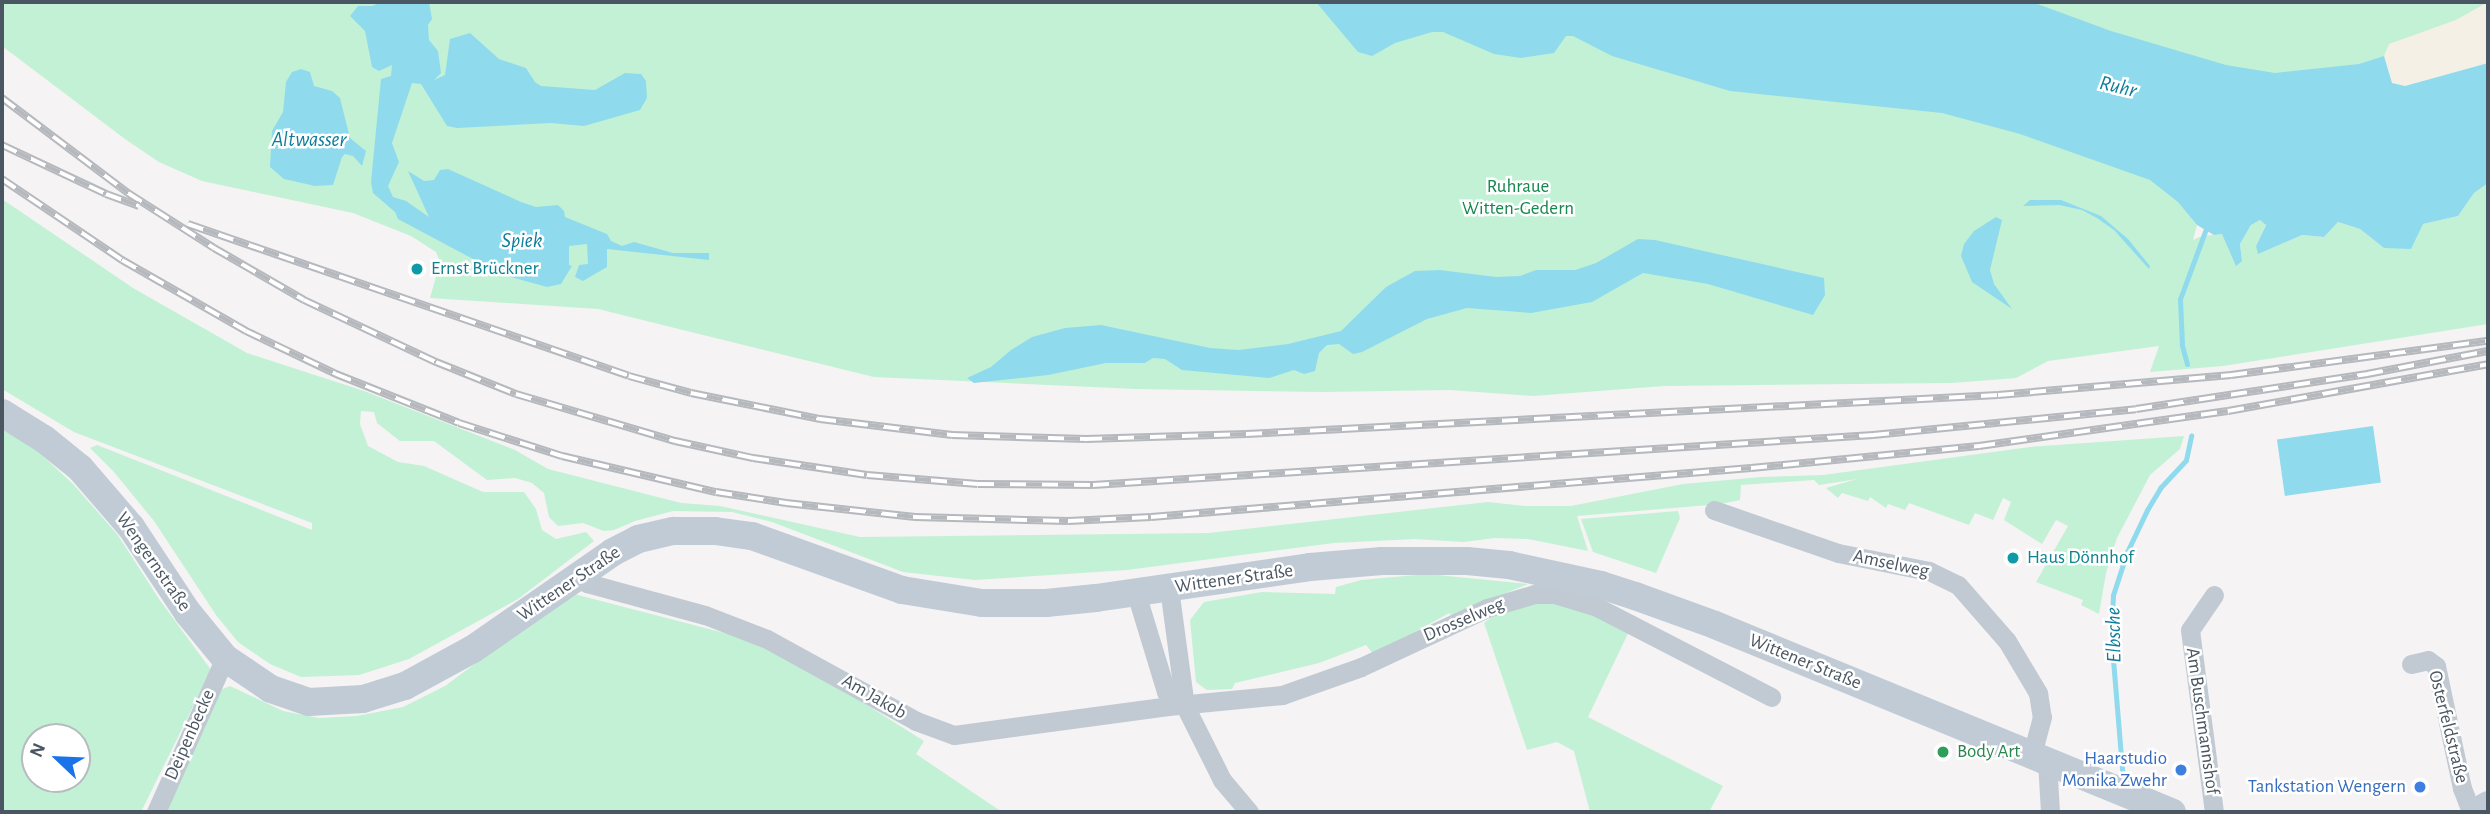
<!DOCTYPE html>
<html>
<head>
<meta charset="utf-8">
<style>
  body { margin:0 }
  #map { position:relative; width:2490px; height:814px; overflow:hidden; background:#f5f3f3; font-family:"Alegreya Sans",sans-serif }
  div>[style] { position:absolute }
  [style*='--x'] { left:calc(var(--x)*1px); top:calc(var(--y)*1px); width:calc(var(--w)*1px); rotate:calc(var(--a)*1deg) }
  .green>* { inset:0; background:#c3f1d5 }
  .sand>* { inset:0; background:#f5f0e5 }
  .water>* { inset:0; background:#90daee; transform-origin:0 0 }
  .stream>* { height:5px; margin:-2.5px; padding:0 2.5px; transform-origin:2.5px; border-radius:2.5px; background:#90daee }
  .minor>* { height:19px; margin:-9.5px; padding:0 9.5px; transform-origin:9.5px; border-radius:9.5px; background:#c1cad2 }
  .secondary>* { height:28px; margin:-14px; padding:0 14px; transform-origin:14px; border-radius:14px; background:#c1cbd6 }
  .rail>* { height:8px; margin-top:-4px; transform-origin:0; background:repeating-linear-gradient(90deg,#fff 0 16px,#b5b8bd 0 32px); box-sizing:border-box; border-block:2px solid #b5b8bd }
  .dots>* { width:19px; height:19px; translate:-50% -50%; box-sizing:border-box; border:4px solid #fff; border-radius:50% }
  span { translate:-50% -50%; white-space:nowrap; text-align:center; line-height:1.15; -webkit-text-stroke:5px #fff; paint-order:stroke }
  .park-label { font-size:19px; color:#17864f }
  .culture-label { font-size:19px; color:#0d838f }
  .left { translate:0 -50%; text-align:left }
  .street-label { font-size:19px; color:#4a5661 }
  .leisure-label { font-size:19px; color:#27864d }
  .shop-label { font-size:19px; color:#366cbe }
  .right { translate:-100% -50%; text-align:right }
  .water-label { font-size:21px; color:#0c7c9b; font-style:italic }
  .frame { position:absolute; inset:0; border:4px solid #4a5661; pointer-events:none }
  .north { position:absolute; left:21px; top:723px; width:70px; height:70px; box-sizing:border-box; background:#fff; border:2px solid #b7bbc0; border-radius:50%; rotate:293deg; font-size:19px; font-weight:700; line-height:28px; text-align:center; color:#4a5661 }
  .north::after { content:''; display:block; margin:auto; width:24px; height:32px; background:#1a73e8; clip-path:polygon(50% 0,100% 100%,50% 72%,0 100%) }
</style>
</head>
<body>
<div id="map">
  <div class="green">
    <i style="clip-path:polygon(2px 2px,2488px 2px,2488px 7px,2454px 27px,2361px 68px,2186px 211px,2197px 225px,2193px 240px,2202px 236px,2222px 234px,2242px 261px,2240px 244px,2251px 225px,2260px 220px,2266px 224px,2256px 246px,2259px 253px,2302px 235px,2324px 237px,2338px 222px,2360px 229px,2384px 248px,2423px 224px,2458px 216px,2474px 193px,2488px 183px,2488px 324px,2223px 366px,2150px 372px,2159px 346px,2048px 361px,2016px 378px,1952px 383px,1664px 386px,1533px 396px,1450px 390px,1323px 392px,1135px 389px,874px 377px,598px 309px,430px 298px,440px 262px,436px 252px,411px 236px,353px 213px,202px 181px,159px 162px,125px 139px,2px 46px)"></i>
    <i style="clip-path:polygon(2px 199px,133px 288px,247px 353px,364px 391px,515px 450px,548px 469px,681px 503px,720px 506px,860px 537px,1209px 533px,1488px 502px,1525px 506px,1571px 506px,1683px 484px,1761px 477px,1823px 475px,2030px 447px,2184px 436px,2180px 449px,2150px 475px,2117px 538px,2106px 573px,2099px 614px,2081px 605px,2083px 600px,2036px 582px,2068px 526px,2056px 520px,2042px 544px,2004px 520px,2011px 502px,2003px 498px,1993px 520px,1975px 513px,1969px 525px,1909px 503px,1905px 510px,1888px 504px,1886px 508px,1870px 497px,1868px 501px,1842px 493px,1838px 498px,1826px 488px,1857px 479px,1819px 485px,1814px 480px,1741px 485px,1740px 500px,1721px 504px,1577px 516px,1588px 551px,1528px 539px,1495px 538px,1464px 542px,1415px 539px,1334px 543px,1127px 570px,975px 580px,903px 572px,772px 522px,732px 512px,673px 511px,635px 521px,614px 530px,604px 531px,583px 523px,558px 526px,549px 517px,544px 493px,532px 483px,515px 478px,487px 480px,434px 441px,400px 441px,377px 423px,374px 412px,361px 411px,360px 424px,368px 446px,398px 462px,424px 466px,483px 492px,524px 492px,536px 509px,542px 530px,556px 539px,586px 532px,594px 541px,518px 599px,409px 659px,359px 675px,301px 677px,270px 664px,238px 642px,216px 615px,154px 521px,114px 472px,90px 448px,97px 445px,312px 530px,312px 523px,74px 432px,2px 389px)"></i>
    <i style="clip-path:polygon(evenodd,2px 430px,33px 447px,73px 484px,117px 534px,159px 599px,211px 670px,141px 812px,2px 812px,2px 430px,35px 737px,77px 737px,77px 779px,35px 779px,35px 737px)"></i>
    <i style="clip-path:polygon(1678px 511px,1680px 518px,1656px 573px,1593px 552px,1581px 519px)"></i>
    <i style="clip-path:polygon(1427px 574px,1528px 584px,1452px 616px,1449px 613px,1374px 655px,1366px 645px,1319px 663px,1235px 683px,1232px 689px,1207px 690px,1196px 682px,1190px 620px,1204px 602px,1262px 592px,1335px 594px,1336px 587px,1361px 580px)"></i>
    <i style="clip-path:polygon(570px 593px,736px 636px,808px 668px,924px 741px,916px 754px,1002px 812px,162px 812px,220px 690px,230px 686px,283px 711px,319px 718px,357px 716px,403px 707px,445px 686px)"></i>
    <i style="clip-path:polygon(1556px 595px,1633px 623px,1588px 717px,1723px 786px,1709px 812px,1590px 812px,1574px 751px,1557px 742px,1527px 750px,1484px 623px,1500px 611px)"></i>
  </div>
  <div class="sand">
    <i style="clip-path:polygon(2488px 2px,2488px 63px,2405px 86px,2392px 84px,2384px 56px,2389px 44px,2456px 20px)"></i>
  </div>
  <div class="water">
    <i style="clip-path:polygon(381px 2px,429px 2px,432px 19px,428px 25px,429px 40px,438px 51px,441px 73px,434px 80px,445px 75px,450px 39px,470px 33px,499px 59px,526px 68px,535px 82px,541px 86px,595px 90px,625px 73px,641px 74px,646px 81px,647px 98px,640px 110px,584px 126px,551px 123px,457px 128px,447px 126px,421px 84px,412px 83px,392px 143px,399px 162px,388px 186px,393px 197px,406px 201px,429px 217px,408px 171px,424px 181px,434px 180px,440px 170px,448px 169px,521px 202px,536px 207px,558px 205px,564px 211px,565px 217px,607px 234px,611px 241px,622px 246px,634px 242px,673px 253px,709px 253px,709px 260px,607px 249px,607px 267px,583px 281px,575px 277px,579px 265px,588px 264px,587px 244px,569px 246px,569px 265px,572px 266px,561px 284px,547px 287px,503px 275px,398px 219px,395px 212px,373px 193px,371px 182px,381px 79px,391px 76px,392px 65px,379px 71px,372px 67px,365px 31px,350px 16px,358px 6px,372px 6px)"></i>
    <i style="clip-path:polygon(1316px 2px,2032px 2px,2111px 31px,2226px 65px,2275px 73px,2359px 64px,2384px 56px,2392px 83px,2405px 86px,2488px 63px,2488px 183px,2474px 193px,2458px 216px,2423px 224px,2411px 249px,2384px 248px,2360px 229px,2338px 222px,2324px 237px,2302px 235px,2258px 254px,2256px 246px,2266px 225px,2260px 220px,2251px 225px,2240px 244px,2242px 261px,2236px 266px,2222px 234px,2214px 235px,2197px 225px,2178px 202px,2150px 180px,2020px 134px,1942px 113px,1730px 91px,1612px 56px,1573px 36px,1566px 36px,1554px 53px,1521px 58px,1494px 54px,1443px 32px,1432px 32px,1395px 43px,1372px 56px,1358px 52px)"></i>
    <i style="clip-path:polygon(301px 69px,310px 72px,314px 86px,332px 91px,340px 98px,350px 138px,366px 151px,362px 166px,353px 156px,345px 154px,342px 157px,333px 185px,315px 186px,284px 179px,270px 167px,272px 131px,283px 112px,286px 82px,292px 72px)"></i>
    <i style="clip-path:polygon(2030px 200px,2061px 200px,2101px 216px,2128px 239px,2150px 266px,2149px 269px,2114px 230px,2097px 218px,2082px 210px,2059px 205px,2023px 206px)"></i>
    <i style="clip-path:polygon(1996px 217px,2002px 220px,1990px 270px,1994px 284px,2012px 309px,1972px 282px,1961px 256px,1964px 244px,1974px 231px)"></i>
    <i style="clip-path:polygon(1638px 239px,1655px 240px,1824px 278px,1825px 295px,1813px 315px,1708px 284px,1643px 273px,1592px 302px,1531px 313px,1467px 308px,1427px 319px,1362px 352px,1353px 354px,1339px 344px,1327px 345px,1319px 353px,1315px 371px,1304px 374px,1294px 370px,1269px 378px,1182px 370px,1165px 359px,1153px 358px,1145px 363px,1106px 363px,1048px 375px,974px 383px,967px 378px,991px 367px,1011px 350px,1032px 337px,1065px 328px,1101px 325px,1210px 348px,1238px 350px,1288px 344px,1341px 331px,1386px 287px,1415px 271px,1440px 270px,1496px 277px,1520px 276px,1536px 270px,1575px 270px,1596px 263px)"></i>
    <i style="left:2373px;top:426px;width:57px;height:97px;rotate:82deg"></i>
  </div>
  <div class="stream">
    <i style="--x:2187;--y:364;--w:20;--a:-105"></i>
    <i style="--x:2182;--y:345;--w:46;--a:-92.5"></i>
    <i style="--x:2180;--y:299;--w:78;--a:-69.7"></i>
    <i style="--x:2123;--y:781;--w:145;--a:-94.7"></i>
    <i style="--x:2111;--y:636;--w:41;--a:-87.2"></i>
    <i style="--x:2113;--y:595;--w:45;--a:-72"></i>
    <i style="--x:2127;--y:552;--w:47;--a:-64.5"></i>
    <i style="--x:2147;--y:510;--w:26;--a:-59"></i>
    <i style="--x:2160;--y:488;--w:38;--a:-47"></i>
    <i style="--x:2186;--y:460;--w:25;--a:-78"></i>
  </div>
  <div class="minor">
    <i style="--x:1714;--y:510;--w:131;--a:19.1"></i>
    <i style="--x:1838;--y:553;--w:93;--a:11.2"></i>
    <i style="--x:1929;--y:571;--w:32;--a:26"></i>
    <i style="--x:1958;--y:585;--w:74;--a:48.8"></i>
    <i style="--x:2007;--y:641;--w:61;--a:59.2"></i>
    <i style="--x:2038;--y:693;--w:24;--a:81"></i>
    <i style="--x:2042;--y:717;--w:39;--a:105"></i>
    <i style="--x:576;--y:577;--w:13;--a:29"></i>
    <i style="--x:587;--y:583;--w:122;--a:15.2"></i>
    <i style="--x:705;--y:615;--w:66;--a:21.2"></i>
    <i style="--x:767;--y:639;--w:170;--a:28.8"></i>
    <i style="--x:916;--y:721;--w:40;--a:20.2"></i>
    <i style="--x:954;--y:735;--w:216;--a:-7.7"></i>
    <i style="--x:1168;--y:706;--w:115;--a:-5.5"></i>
    <i style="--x:1282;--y:695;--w:84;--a:-19.5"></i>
    <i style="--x:1361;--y:667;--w:139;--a:-25.1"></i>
    <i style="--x:1487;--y:608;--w:50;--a:-16.3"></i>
    <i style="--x:1535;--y:594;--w:19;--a:0"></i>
    <i style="--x:1554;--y:594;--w:45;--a:16.8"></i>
    <i style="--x:1597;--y:607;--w:196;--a:27.3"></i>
    <i style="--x:1169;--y:588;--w:119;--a:82.3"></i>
    <i style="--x:1185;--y:706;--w:83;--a:63.4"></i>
    <i style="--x:1222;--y:780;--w:42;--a:49.8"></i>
    <i style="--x:1136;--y:593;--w:103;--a:73.1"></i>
    <i style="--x:1166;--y:692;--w:24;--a:36"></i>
    <i style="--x:2214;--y:595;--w:42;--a:124.4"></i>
    <i style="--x:2190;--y:630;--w:184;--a:82.5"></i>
    <i style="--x:2411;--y:664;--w:17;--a:-13"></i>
    <i style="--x:2428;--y:660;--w:10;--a:37"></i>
    <i style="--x:2436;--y:666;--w:125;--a:78"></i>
    <i style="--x:2462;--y:788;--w:26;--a:69"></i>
    <i style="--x:2047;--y:761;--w:51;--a:86.6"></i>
    <i style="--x:156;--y:812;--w:169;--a:-65.9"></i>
  </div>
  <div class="secondary">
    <i style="--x:2;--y:413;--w:49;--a:31.8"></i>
    <i style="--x:44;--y:439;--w:46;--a:38.9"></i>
    <i style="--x:80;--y:468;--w:78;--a:49.2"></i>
    <i style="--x:131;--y:527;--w:103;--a:56.5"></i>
    <i style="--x:188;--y:613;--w:58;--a:50.6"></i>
    <i style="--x:225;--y:658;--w:55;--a:34"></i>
    <i style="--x:271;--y:689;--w:40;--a:18.9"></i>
    <i style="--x:309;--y:702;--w:54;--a:-3.2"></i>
    <i style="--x:363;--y:699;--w:44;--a:-17.2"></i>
    <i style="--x:405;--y:686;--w:77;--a:-28.6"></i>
    <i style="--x:473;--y:649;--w:170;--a:-34.7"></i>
    <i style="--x:613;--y:552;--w:28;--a:-27"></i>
    <i style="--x:638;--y:539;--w:36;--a:-13"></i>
    <i style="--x:673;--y:531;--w:42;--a:0"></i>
    <i style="--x:715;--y:531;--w:37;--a:8"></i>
    <i style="--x:752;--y:536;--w:159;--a:19.8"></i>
    <i style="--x:902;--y:590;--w:81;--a:9.2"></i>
    <i style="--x:982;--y:603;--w:64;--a:0"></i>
    <i style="--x:1046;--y:603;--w:50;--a:-5.7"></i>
    <i style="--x:1096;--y:598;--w:216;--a:-8.2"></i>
    <i style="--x:1310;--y:567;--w:72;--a:-4.8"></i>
    <i style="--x:1382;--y:561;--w:85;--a:0"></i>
    <i style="--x:1467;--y:561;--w:42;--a:5.4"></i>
    <i style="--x:1509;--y:565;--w:94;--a:12.3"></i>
    <i style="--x:1601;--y:585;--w:36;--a:18"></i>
    <i style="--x:1635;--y:596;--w:85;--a:19.9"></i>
    <i style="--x:1715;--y:625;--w:494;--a:22.3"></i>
    <i style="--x:2476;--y:812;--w:14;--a:-30"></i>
  </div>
  <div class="rail">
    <i style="--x:2;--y:98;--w:158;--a:37"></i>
    <i style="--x:128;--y:193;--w:102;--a:32.6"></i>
    <i style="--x:214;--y:248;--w:104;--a:30"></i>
    <i style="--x:304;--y:300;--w:146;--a:25.2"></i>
    <i style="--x:436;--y:362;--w:86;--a:21.8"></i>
    <i style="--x:516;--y:394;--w:166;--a:16.5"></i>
    <i style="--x:675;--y:441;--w:80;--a:12.3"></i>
    <i style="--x:753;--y:458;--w:115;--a:8.5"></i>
    <i style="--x:867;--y:475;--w:111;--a:4.6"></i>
    <i style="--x:978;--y:484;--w:115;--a:0.5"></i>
    <i style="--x:1093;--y:485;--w:782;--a:-3.67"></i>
    <i style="--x:1873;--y:435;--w:264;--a:-5.6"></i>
    <i style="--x:2136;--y:409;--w:234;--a:-8.6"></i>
    <i style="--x:2367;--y:374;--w:123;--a:-10.8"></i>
    <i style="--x:2;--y:145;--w:115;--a:25.2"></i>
    <i style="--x:106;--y:194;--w:35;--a:20"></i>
    <i style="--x:2;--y:179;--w:145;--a:34"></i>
    <i style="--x:122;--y:260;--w:143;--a:29.8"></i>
    <i style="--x:246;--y:331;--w:100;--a:25.5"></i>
    <i style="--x:336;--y:374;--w:132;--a:21.7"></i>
    <i style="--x:459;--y:423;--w:108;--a:17.8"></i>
    <i style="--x:562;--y:456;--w:158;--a:13.2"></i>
    <i style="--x:716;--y:492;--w:71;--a:8.9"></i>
    <i style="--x:786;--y:503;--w:130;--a:6.2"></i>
    <i style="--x:915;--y:517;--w:153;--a:1.5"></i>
    <i style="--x:1068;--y:521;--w:83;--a:-2.8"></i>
    <i style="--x:1151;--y:517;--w:602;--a:-4.67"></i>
    <i style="--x:1751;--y:468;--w:229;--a:-5.5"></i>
    <i style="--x:1979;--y:446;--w:251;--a:-8"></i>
    <i style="--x:2228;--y:411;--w:264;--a:-10.2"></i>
    <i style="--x:188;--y:224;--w:466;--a:19"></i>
    <i style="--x:629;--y:376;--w:64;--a:15.3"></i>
    <i style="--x:691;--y:393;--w:132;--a:11.4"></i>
    <i style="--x:820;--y:419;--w:133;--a:6.9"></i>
    <i style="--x:952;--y:435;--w:134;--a:1.7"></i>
    <i style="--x:1086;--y:439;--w:160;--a:-1.8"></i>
    <i style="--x:1246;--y:434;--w:753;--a:-2.97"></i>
    <i style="--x:1998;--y:395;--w:234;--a:-4.9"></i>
    <i style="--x:2231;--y:375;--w:258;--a:-7.6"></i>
  </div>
  <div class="dots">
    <i style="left:417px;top:269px;background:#0f9aa8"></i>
    <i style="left:2013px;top:558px;background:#0f9aa8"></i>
    <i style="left:1943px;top:752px;background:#2e9e5b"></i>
    <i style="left:2181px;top:770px;background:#3f7fe0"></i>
    <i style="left:2420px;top:787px;background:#3f7fe0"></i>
  </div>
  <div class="park-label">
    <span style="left:1518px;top:198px">Ruhraue<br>Witten-Gedern</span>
  </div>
  <div class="culture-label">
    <span class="left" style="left:431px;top:269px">Ernst Brückner</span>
    <span class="left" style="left:2027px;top:558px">Haus Dönnhof</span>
  </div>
  <div class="street-label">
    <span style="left:153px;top:562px;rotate:55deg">Wengernstraße</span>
    <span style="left:1891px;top:564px;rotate:12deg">Amselweg</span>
    <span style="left:1234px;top:579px;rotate:-8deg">Wittener Straße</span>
    <span style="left:569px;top:584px;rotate:-34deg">Wittener Straße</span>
    <span style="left:1464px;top:620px;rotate:-23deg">Drosselweg</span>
    <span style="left:1805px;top:662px;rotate:22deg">Wittener Straße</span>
    <span style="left:874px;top:697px;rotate:30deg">Am Jakob</span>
    <span style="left:2202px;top:721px;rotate:82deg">Am Buschmannshof</span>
    <span style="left:2448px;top:727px;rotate:76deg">Osterfeldstraße</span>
    <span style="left:190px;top:735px;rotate:-66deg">Deipenbecke</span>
  </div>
  <div class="leisure-label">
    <span class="left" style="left:1957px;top:752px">Body Art</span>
  </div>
  <div class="shop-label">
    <span class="right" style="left:2167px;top:770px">Haarstudio<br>Monika Zwehr</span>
    <span class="right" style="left:2406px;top:787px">Tankstation Wengern</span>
  </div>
  <div class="water-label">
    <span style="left:2118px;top:87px;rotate:13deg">Ruhr</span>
    <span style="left:309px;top:140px">Altwasser</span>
    <span style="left:522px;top:241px">Spiek</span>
    <span style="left:2114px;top:635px;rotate:-91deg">Elbsche</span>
  </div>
  <div class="frame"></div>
  <div class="north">N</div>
</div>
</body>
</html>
